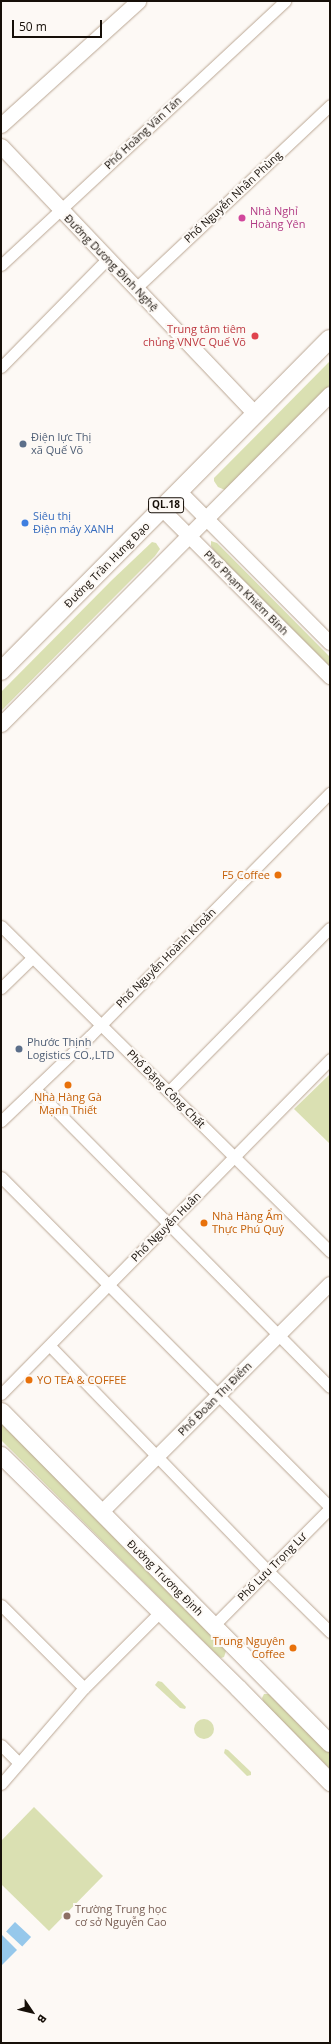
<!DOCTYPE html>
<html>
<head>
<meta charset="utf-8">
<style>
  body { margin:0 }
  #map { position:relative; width:331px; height:2044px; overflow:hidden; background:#fdf9f5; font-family:"Open Sans",sans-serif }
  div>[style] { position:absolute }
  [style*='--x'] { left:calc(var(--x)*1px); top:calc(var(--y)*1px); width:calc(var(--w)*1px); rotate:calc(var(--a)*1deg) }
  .green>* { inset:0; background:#dae0b2 }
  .round { border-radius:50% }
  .water>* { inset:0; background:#96c8eb; transform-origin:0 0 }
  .roads { filter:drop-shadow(0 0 1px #baa693) drop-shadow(0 0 1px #baa693) }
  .minor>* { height:11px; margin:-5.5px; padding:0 5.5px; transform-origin:5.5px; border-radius:5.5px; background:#fff }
  .tertiary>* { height:14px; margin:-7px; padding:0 7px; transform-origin:7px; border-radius:7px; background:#fff }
  .secondary>* { height:15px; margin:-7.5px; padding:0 7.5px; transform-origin:7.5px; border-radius:7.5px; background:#fff }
  .primary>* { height:17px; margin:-8.5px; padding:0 8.5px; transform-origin:8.5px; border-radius:8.5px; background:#fff }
  .trunk>* { height:18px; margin:-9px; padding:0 9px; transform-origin:9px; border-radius:9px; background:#fff }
  .dots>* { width:11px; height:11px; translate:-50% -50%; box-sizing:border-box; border:2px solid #fdf9f5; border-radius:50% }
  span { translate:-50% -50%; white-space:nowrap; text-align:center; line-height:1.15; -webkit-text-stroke:4px #fdf9f5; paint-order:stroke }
  .shield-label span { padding:1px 3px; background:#fdf9f5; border:1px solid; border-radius:3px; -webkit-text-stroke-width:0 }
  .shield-label { font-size:10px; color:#160f08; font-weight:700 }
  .street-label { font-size:11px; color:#160f08 }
  .hotel-label { font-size:11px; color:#b23c85 }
  .left { translate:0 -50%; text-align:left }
  .health-label { font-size:11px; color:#be3a42 }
  .right { translate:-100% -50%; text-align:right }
  .service-label { font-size:11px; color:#4e5e75 }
  .shop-label { font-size:11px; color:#366cbe }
  .food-label { font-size:11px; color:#c56008 }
  .education-label { font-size:11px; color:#785e54 }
  .frame { position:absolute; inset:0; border:2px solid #160f08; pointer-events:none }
  .north { position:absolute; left:12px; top:1992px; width:40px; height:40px; -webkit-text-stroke:3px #fdf9f5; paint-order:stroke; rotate:125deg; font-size:11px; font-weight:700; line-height:16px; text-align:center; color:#160f08 }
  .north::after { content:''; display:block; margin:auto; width:14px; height:18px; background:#160f08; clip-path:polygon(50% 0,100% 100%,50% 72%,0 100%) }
  .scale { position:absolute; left:12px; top:20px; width:90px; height:18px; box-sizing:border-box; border:2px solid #160f08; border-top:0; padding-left:5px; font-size:12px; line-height:14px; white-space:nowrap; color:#160f08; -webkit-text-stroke:3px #fdf9f5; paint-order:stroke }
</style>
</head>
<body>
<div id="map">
  <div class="green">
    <i style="clip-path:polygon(330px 361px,330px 385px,225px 490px,218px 487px,214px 481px,214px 478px)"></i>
    <i style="clip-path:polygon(211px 541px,217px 543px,330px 657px,330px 667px,215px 552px,211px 546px)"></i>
    <i style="clip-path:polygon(152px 542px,156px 543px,160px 549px,155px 556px,1px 711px,1px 692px,112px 580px)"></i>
    <i style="clip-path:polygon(330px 1074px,330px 1144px,294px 1109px)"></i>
    <i style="clip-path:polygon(1px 1422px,221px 1645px,226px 1651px,224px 1657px,221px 1658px,217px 1655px,1px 1440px)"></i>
    <i style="clip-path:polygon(158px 1681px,162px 1682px,186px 1707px,185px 1709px,180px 1708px,155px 1685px)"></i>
    <i style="clip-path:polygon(264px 1694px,270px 1694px,279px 1702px,330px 1753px,330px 1769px,264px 1703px,262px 1698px)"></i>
    <i class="round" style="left:194px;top:1719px;width:20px;height:20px"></i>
    <i style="clip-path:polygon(225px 1749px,228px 1750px,251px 1772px,251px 1775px,247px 1776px,224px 1753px)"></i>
    <i style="clip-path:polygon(34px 1807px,103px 1876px,49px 1931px,1px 1884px,1px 1841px)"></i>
  </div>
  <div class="water">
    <i style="left:15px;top:1922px;width:22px;height:13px;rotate:43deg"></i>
    <i style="clip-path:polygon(2px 1935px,17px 1950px,1px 1966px,1px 1936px)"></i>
  </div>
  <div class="roads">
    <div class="minor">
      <i style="--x:1;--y:265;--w:388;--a:-42.9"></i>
      <i style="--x:136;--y:288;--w:267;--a:-43.3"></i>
      <i style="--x:1;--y:367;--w:151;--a:-45.5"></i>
      <i style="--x:1;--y:926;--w:463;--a:44.7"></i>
      <i style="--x:1;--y:988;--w:43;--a:-44.1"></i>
      <i style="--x:35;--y:1089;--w:419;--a:45.3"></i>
      <i style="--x:169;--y:1091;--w:229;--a:-45.4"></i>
      <i style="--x:1;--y:1121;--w:123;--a:-43.7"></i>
      <i style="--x:90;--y:1036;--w:342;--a:-45.4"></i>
      <i style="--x:1;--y:1177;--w:466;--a:45.1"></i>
      <i style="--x:50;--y:1346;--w:313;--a:45.9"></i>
      <i style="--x:268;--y:1571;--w:87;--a:44.5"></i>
      <i style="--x:1;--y:1394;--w:470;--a:-45.5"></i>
      <i style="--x:1;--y:1605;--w:117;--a:45"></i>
      <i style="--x:213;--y:1626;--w:166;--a:-45.2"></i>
      <i style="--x:1;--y:1745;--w:25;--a:45"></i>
      <i style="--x:1;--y:1784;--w:127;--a:-49.2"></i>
      <i style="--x:84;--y:1688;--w:107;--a:-45"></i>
    </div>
    <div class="tertiary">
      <i style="--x:180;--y:492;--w:213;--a:45.2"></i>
      <i style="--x:162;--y:509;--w:238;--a:45"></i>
      <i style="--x:101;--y:1513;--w:324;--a:-45"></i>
    </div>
    <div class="secondary">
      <i style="--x:1;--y:125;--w:185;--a:-42.1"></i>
      <i style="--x:1;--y:146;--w:369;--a:46.5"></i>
      <i style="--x:1;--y:724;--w:466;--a:-45.1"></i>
    </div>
    <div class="primary">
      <i style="--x:1;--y:1411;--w:467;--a:45.3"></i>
      <i style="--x:1;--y:1455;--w:332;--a:44.5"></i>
      <i style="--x:238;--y:1688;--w:132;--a:45.6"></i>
    </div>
    <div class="trunk">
      <i style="--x:1;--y:671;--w:467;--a:-45.3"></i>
    </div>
  </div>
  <div class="dots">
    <i style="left:242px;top:218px;background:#d1479c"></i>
    <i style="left:255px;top:336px;background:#e0444e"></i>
    <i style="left:23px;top:444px;background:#5c6f8a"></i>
    <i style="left:25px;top:523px;background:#3f7fe0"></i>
    <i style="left:278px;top:875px;background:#e8710a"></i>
    <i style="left:19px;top:1049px;background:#5c6f8a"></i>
    <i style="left:68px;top:1085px;background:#e8710a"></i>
    <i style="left:204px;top:1223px;background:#e8710a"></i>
    <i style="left:29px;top:1380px;background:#e8710a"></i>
    <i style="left:293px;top:1648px;background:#e8710a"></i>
    <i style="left:67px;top:1916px;background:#8d6e63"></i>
  </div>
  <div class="shield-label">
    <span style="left:166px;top:505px">QL.18</span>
  </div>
  <div class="street-label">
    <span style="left:143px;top:133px;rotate:-43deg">Phố Hoàng Văn Tán</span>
    <span style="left:233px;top:197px;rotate:-43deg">Phố Nguyễn Nhân Phùng</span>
    <span style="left:111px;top:263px;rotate:46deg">Đường Dương Đình Nghệ</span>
    <span style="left:107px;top:565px;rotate:-45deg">Đường Trần Hưng Đạo</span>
    <span style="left:246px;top:593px;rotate:45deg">Phố Phạm Khiêm Bính</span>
    <span style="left:166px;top:958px;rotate:-45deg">Phố Nguyễn Hoành Khoản</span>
    <span style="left:166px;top:1089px;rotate:45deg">Phố Đặng Công Chất</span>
    <span style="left:166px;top:1227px;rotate:-45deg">Phố Nguyễn Huân</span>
    <span style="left:215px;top:1399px;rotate:-45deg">Phố Đoàn Thị Điểm</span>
    <span style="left:272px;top:1567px;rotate:-45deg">Phố Lưu Trọng Lư</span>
    <span style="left:165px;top:1578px;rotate:45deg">Đường Trương Định</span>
  </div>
  <div class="hotel-label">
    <span class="left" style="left:250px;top:218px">Nhà Nghỉ<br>Hoàng Yên</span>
  </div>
  <div class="health-label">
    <span class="right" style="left:246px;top:336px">Trung tâm tiêm<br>chủng VNVC Quế Võ</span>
  </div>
  <div class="service-label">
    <span class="left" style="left:31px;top:444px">Điện lực Thị<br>xã Quế Võ</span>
    <span class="left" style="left:27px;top:1049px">Phước Thịnh<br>Logistics CO.,LTD</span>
  </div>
  <div class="shop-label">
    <span class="left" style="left:33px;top:523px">Siêu thị<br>Điện máy XANH</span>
  </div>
  <div class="food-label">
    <span class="right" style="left:270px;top:875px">F5 Coffee</span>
    <span style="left:68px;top:1104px">Nhà Hàng Gà<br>Mạnh Thiết</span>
    <span class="left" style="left:212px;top:1223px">Nhà Hàng Ẩm<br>Thực Phú Quý</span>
    <span class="left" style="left:37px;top:1380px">YO TEA &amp; COFFEE</span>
    <span class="right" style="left:285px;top:1648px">Trung Nguyên<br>Coffee</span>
  </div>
  <div class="education-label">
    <span class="left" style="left:75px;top:1916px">Trường Trung học<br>cơ sở Nguyễn Cao</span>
  </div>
  <div class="frame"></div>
  <div class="north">B</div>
  <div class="scale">50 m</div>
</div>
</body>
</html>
